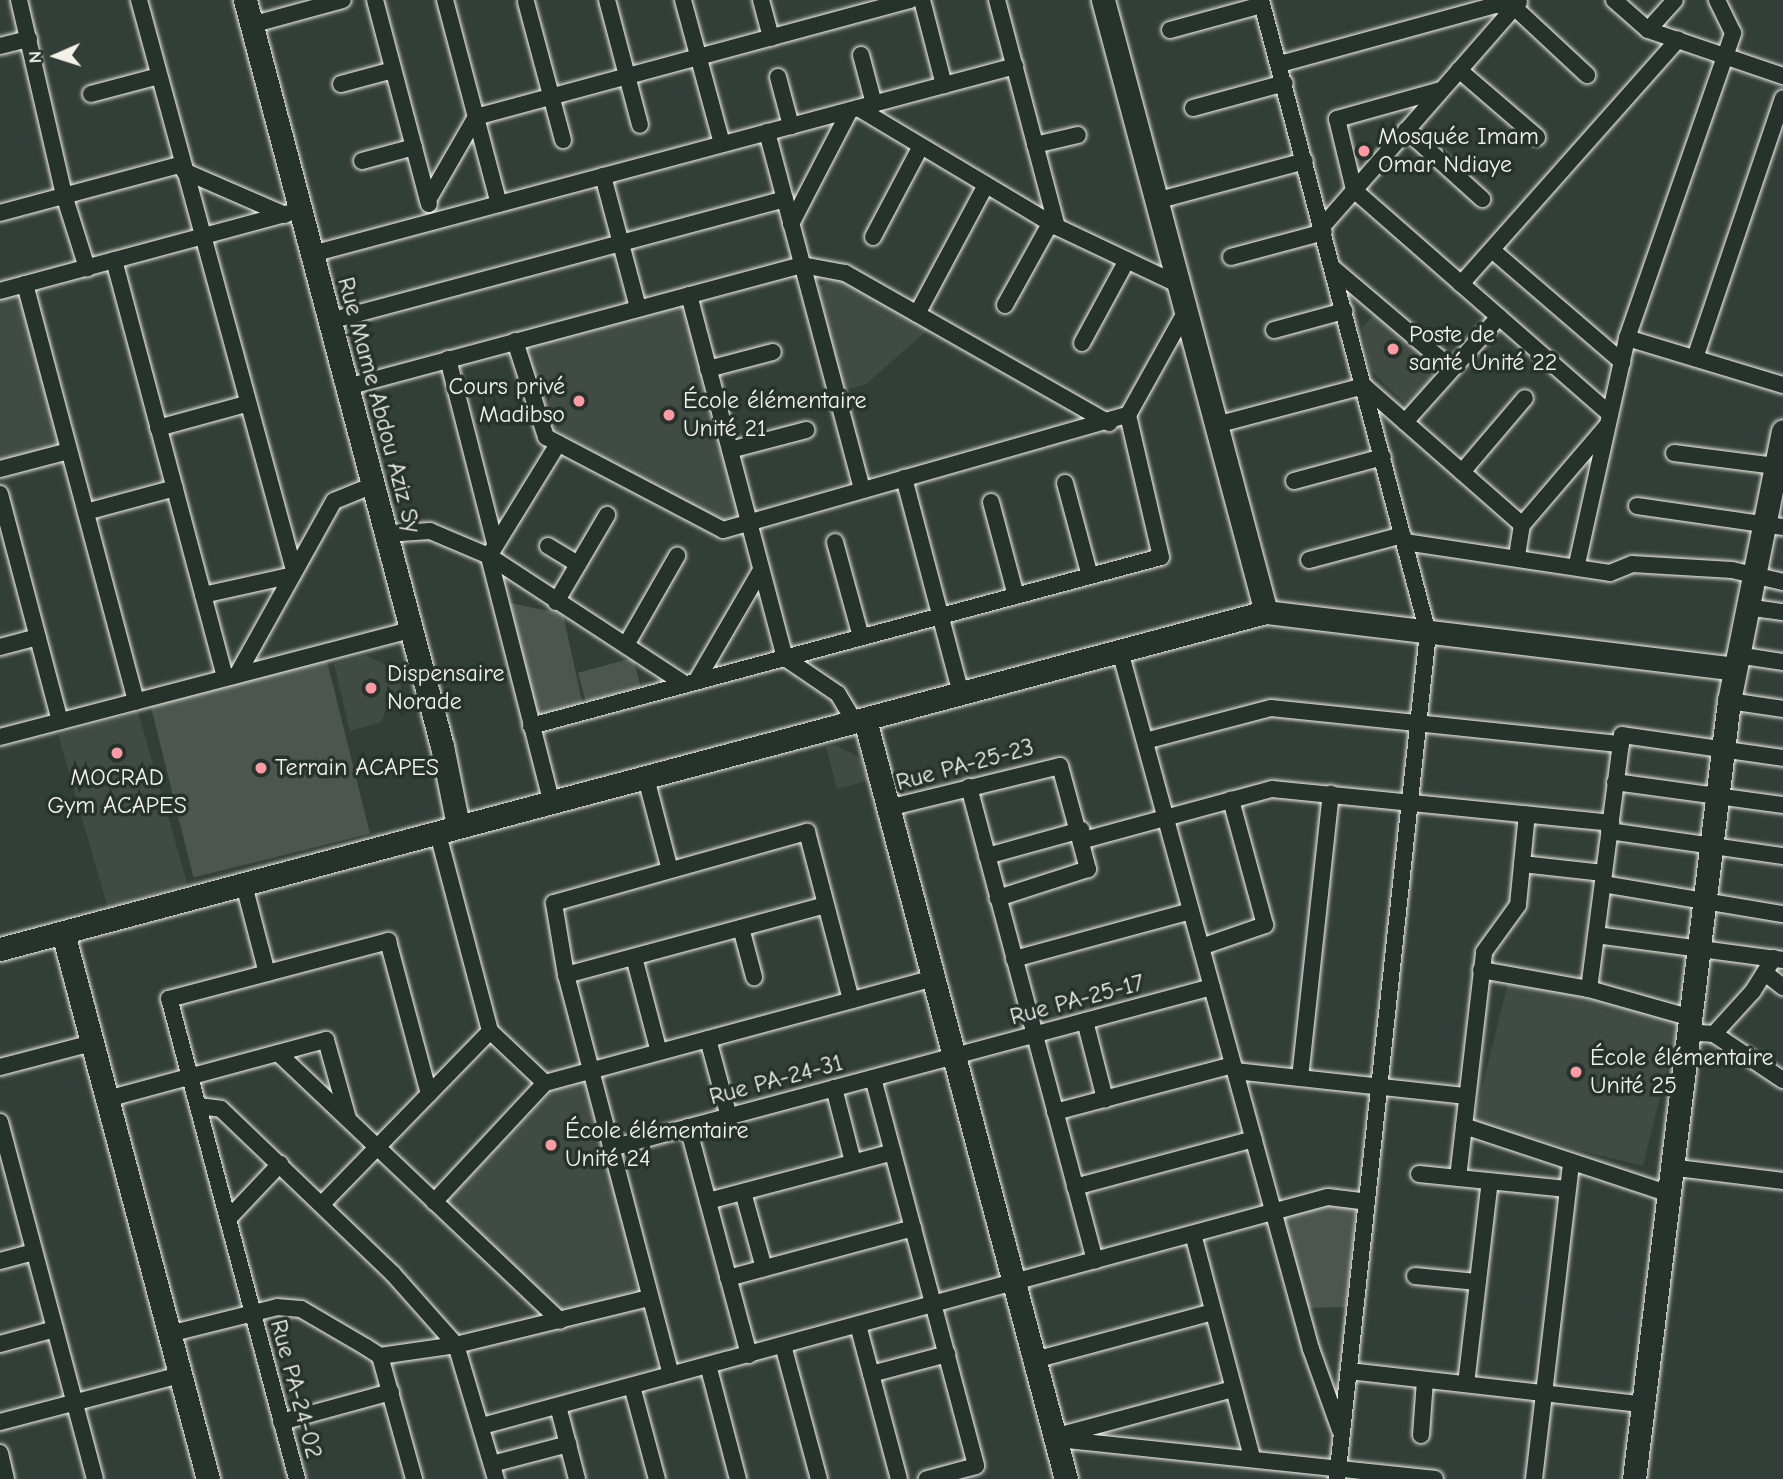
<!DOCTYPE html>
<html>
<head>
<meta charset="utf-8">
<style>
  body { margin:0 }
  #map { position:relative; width:1783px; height:1479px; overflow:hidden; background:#323e38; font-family:"Comic Neue",sans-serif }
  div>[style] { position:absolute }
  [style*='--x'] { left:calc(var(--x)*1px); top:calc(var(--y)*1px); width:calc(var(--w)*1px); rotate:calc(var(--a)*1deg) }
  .built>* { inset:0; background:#404b44; transform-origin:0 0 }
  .green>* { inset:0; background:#4c564f; transform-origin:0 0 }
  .roads { filter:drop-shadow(0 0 2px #f4f1e8) drop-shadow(0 0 2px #f4f1e8) }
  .street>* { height:16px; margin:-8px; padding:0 8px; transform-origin:8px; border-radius:8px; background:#26332d }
  .secondary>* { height:23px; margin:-11.5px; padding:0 11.5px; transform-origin:11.5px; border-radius:11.5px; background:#26332d }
  .dots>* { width:19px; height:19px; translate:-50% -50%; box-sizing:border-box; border:4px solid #26332d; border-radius:50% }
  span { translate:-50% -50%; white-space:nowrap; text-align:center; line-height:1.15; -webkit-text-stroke:7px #26332d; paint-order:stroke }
  .poi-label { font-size:24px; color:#f4f1e8 }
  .left { translate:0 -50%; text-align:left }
  .right { translate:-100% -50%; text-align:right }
  .street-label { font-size:24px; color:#f4f1e8 }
  .north { position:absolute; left:21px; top:21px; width:70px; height:70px; -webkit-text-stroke:5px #26332d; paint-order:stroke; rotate:267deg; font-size:19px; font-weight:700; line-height:28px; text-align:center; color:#f4f1e8 }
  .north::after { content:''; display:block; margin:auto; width:24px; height:32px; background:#f4f1e8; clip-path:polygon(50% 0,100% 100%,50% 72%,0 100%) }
</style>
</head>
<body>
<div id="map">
  <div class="built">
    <i style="clip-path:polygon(841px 279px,929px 329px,865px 385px,842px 390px,818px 285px)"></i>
    <i style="clip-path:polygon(22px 292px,62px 445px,0 461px,0 298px)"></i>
    <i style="clip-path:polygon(686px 305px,742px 518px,719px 524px,543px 423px,521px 343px)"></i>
    <i style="clip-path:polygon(1376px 312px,1444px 369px,1410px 408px,1370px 370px,1362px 328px)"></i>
    <i style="clip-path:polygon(365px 655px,397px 670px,406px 707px,385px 711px,382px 722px,350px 731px,334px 664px)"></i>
    <i style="left:138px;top:712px;width:180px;height:83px;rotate:74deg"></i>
    <i style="clip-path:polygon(836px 745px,860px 758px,870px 780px,837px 789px,826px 746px)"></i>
    <i style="left:1509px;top:979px;width:175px;height:149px;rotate:14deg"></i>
    <i style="clip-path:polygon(585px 1080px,643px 1292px,564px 1315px,444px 1203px,555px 1088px)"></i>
  </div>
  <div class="green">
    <i style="clip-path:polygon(506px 602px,563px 614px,583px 706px,534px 719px)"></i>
    <i style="left:326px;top:657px;width:182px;height:182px;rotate:76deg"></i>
    <i style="left:633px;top:658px;width:30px;height:57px;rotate:75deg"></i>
    <i style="clip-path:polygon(1328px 1202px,1356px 1205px,1346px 1307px,1304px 1308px,1280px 1213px)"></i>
  </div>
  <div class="roads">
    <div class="street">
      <i style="--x:19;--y:0;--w:200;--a:77"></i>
      <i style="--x:64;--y:195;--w:77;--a:72.5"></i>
      <i style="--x:139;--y:0;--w:591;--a:74.79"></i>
      <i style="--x:375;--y:0;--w:211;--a:75.2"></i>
      <i style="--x:445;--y:0;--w:211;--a:75.2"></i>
      <i style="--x:607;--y:0;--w:129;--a:75.2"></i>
      <i style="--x:683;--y:0;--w:149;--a:74.8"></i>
      <i style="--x:761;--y:0;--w:39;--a:75"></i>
      <i style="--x:922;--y:0;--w:88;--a:75.5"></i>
      <i style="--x:997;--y:0;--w:235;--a:75.2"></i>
      <i style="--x:1261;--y:0;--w:655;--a:75.22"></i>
      <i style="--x:1428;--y:633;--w:851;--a:96.14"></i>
      <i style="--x:1614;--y:0;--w:45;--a:41.4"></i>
      <i style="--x:1648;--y:30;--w:143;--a:18.8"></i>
      <i style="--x:526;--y:2;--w:143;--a:75"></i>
      <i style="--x:251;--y:25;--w:95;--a:-15.2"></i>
      <i style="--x:1170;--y:30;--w:95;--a:-15.2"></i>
      <i style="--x:1648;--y:30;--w:40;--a:-48"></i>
      <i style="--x:0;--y:46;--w:30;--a:-14"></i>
      <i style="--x:861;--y:55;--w:51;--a:75.1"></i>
      <i style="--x:1280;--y:64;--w:224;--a:-15.3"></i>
      <i style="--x:1496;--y:5;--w:18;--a:6"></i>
      <i style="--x:1514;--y:7;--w:100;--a:43"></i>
      <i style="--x:1459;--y:70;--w:103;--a:40.7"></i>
      <i style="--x:778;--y:77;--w:51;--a:75.1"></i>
      <i style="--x:341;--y:84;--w:54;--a:-15.1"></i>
      <i style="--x:1441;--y:90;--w:108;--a:164.4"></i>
      <i style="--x:1337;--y:119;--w:73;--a:76.5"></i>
      <i style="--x:1354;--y:190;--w:340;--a:41.2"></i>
      <i style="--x:91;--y:94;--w:70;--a:-14.8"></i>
      <i style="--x:858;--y:108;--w:232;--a:30.9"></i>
      <i style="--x:1057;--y:227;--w:135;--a:25.4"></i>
      <i style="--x:1193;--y:108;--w:95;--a:-15.2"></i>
      <i style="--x:1406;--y:130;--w:103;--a:42.2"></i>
      <i style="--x:767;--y:132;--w:370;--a:75.1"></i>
      <i style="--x:1035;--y:145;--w:44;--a:-13.1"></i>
      <i style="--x:362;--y:161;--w:54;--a:-15.1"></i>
      <i style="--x:184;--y:171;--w:110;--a:23.5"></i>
      <i style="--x:603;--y:176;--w:137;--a:75.1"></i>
      <i style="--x:428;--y:200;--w:96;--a:-60"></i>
      <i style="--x:476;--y:117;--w:450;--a:-15.1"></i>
      <i style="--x:1156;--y:201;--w:154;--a:-15"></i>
      <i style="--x:0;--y:213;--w:189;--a:-15"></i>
      <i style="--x:791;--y:224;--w:128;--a:-62.6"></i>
      <i style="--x:1322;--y:227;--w:299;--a:-48.8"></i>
      <i style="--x:873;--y:237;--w:101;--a:-62.2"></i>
      <i style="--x:1492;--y:250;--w:172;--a:40.7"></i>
      <i style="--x:312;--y:254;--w:728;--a:-14.97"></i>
      <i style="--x:1231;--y:257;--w:96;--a:-15"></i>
      <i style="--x:114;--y:260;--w:432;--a:75.1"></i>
      <i style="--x:1333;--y:268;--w:156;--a:40.3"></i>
      <i style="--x:25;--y:284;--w:432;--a:75.1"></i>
      <i style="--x:1461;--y:284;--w:327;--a:-48.4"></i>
      <i style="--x:0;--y:291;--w:311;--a:-15.1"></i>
      <i style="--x:689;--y:295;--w:375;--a:75.2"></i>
      <i style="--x:785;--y:658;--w:64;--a:34.2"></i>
      <i style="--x:838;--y:694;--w:33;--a:59"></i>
      <i style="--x:1005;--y:305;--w:95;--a:-61"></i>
      <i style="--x:917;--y:314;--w:146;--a:-61.9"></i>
      <i style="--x:330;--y:321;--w:471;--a:-15"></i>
      <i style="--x:1274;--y:330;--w:73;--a:-15.2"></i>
      <i style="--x:1627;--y:338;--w:163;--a:16.8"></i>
      <i style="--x:515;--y:341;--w:101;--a:72.1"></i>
      <i style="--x:546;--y:437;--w:200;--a:27.7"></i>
      <i style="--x:723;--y:530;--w:421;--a:-15.9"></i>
      <i style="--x:1128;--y:415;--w:119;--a:-60.9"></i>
      <i style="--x:1082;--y:343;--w:94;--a:-61.5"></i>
      <i style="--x:1695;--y:358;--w:274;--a:-71.3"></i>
      <i style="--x:448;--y:359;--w:190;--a:75.7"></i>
      <i style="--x:708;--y:369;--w:67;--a:-14.7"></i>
      <i style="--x:347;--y:387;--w:471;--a:-15"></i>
      <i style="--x:802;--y:265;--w:44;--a:10.5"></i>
      <i style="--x:845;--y:273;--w:304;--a:29.6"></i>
      <i style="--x:1405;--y:422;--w:141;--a:-48.2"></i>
      <i style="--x:1216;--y:425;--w:153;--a:-14.8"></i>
      <i style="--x:1364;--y:386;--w:210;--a:41.3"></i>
      <i style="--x:158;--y:428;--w:91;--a:-15.3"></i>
      <i style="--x:730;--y:450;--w:79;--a:-14.7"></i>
      <i style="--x:1674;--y:453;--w:110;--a:7.3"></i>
      <i style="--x:0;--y:469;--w:71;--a:-14.6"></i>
      <i style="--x:1462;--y:472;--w:97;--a:-49.6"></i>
      <i style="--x:904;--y:478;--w:223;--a:75.2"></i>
      <i style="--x:1294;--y:481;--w:92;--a:-15.1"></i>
      <i style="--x:1065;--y:483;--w:96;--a:75"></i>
      <i style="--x:0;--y:494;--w:235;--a:75.2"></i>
      <i style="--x:991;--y:502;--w:97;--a:75.1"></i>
      <i style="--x:1637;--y:506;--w:148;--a:8.2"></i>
      <i style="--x:86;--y:512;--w:92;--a:-15.1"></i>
      <i style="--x:386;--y:534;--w:44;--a:-3.9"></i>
      <i style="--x:430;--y:531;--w:64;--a:23"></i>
      <i style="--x:489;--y:556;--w:232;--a:33.2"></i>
      <i style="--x:835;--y:542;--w:98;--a:74.7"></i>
      <i style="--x:1405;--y:542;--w:207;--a:8.6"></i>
      <i style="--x:1610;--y:573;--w:24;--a:-22"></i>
      <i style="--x:1632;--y:564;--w:100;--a:3.4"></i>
      <i style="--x:1732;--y:570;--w:52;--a:13.2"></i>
      <i style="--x:548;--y:546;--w:35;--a:31"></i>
      <i style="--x:1517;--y:556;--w:31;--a:-81"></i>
      <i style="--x:1522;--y:525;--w:129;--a:-49.4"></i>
      <i style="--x:1309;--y:560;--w:97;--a:-14.9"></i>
      <i style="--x:1577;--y:564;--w:231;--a:-77.5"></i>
      <i style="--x:1627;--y:338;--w:323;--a:-70.8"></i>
      <i style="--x:1733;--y:33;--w:37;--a:-116"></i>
      <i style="--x:203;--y:595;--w:88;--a:-12.5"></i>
      <i style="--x:556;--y:602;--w:101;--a:-59.6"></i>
      <i style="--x:1746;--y:607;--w:37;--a:8"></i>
      <i style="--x:626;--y:645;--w:103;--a:-60.2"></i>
      <i style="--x:0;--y:647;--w:39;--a:-15"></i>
      <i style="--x:1120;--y:651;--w:724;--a:74.7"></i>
      <i style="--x:1311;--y:1349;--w:86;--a:70.3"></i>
      <i style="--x:1737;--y:655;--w:47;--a:8.7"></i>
      <i style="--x:237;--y:675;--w:199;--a:-60.9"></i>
      <i style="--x:334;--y:501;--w:42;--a:-22.3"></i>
      <i style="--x:697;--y:680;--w:127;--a:-59.8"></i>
      <i style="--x:1729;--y:701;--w:55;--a:8.4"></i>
      <i style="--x:531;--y:726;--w:652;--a:-15.02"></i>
      <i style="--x:1161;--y:557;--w:146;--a:-103.1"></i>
      <i style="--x:0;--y:737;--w:425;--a:-14.6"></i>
      <i style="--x:1145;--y:741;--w:130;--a:-14.7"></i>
      <i style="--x:1271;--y:708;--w:352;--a:5.9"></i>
      <i style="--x:646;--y:778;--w:91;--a:75.4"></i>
      <i style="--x:1615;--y:782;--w:170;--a:7.8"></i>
      <i style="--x:969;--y:787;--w:490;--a:75.1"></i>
      <i style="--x:552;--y:804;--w:256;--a:-104.3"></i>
      <i style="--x:489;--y:556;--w:132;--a:-58.4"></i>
      <i style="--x:888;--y:808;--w:177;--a:-13.7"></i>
      <i style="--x:1060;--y:766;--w:107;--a:74.8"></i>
      <i style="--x:1088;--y:869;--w:95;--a:162.1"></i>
      <i style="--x:1609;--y:831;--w:176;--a:8.2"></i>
      <i style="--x:438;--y:834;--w:204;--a:75.2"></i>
      <i style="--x:490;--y:1031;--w:76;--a:43.4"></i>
      <i style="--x:1084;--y:840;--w:195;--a:-15.2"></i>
      <i style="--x:1272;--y:789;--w:341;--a:5.7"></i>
      <i style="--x:987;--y:856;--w:98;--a:-15.5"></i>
      <i style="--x:1522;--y:864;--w:82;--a:6.3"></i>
      <i style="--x:1603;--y:884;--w:182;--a:9.5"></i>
      <i style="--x:244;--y:885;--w:91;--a:75.4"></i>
      <i style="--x:741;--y:928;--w:51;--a:75.1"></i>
      <i style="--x:1596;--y:935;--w:189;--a:7.6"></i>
      <i style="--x:1201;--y:947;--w:68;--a:-19"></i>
      <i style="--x:1265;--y:925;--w:130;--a:-105.2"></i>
      <i style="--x:634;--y:957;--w:98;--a:75.3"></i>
      <i style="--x:1014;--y:959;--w:183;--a:-15.2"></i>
      <i style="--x:1481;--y:970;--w:110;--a:10"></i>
      <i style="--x:1589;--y:989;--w:103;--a:15.8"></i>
      <i style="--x:1765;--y:973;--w:23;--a:38"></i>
      <i style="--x:566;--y:975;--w:269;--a:-15.1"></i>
      <i style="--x:1589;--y:989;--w:256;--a:-82.6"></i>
      <i style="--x:1622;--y:735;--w:163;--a:8.1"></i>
      <i style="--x:1085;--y:1021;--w:81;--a:75.6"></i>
      <i style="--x:1686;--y:1032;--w:28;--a:4"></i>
      <i style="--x:1714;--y:1034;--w:83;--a:33.7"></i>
      <i style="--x:1714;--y:1034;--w:58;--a:-47.8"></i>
      <i style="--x:1753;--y:991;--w:39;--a:-58"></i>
      <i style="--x:708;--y:1039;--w:81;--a:74.9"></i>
      <i style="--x:278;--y:1053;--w:389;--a:43.5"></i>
      <i style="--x:0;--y:1067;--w:95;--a:-14.6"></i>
      <i style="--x:1235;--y:1071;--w:233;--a:6.2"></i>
      <i style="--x:873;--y:1078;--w:401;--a:75.1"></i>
      <i style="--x:976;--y:1466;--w:51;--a:165.1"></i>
      <i style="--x:1300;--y:1078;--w:286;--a:-83.8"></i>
      <i style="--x:834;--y:1088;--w:76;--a:75.6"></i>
      <i style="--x:107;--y:1099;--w:227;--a:-15.1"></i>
      <i style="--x:326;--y:1040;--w:82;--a:74.4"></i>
      <i style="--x:198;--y:1106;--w:23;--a:7"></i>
      <i style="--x:221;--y:1109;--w:238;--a:43.8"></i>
      <i style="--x:393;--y:1274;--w:95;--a:48.4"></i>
      <i style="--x:456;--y:1345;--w:140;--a:73.4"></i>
      <i style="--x:1055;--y:1112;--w:184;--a:-14.8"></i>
      <i style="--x:0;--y:1122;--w:369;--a:75.1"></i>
      <i style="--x:1464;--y:1126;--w:213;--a:18.3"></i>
      <i style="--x:688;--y:1127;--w:236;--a:75"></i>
      <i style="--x:611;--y:1148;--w:622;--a:-15"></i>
      <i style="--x:1669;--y:1167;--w:115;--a:7"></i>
      <i style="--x:1419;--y:1174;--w:149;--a:5.8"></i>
      <i style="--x:1458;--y:1178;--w:227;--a:-83.4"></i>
      <i style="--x:1484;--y:952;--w:58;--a:-54.1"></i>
      <i style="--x:1518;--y:905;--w:91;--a:-84.4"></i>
      <i style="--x:1075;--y:1187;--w:185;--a:-15"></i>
      <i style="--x:743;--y:1192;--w:79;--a:74.6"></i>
      <i style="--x:708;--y:1201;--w:191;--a:-14.8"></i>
      <i style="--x:434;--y:1202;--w:163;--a:-47"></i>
      <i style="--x:545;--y:1083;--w:403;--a:-15.1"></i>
      <i style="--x:322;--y:1204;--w:241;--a:-45.8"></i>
      <i style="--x:228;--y:1219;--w:76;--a:-46.6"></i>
      <i style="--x:1193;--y:1234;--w:232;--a:75.2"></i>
      <i style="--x:0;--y:1261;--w:35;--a:-15"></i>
      <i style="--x:1415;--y:1276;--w:62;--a:5.5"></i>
      <i style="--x:728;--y:1278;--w:192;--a:-15.1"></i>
      <i style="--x:858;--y:1325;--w:159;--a:75.1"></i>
      <i style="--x:169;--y:1334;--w:111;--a:-14"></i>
      <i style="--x:277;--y:1307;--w:24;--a:5"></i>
      <i style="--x:301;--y:1309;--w:75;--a:30.3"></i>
      <i style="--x:366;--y:1347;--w:17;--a:33"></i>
      <i style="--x:380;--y:1356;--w:128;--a:74.5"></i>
      <i style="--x:0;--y:1344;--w:57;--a:-15.3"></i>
      <i style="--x:783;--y:1345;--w:139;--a:75"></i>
      <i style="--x:380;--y:1356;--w:77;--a:-8.2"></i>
      <i style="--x:456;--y:1345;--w:199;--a:-13.7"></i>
      <i style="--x:1035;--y:1360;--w:184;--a:-15.1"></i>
      <i style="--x:708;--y:1365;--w:118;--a:75.3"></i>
      <i style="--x:1349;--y:1371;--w:293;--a:6.5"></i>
      <i style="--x:871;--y:1374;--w:79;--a:-14.7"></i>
      <i style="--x:671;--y:1375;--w:414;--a:-104.7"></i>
      <i style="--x:566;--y:975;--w:73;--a:-99.5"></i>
      <i style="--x:554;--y:903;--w:263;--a:-15.7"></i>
      <i style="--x:807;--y:832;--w:174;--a:75.3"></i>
      <i style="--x:1466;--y:1384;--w:204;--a:-83.3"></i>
      <i style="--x:632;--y:1386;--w:96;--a:75"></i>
      <i style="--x:558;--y:1406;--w:75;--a:75.4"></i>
      <i style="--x:0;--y:1422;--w:186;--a:-14.6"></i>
      <i style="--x:281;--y:1422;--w:114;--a:-15.3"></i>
      <i style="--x:482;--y:1426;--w:876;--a:-15.15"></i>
      <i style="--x:1328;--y:1197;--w:39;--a:7"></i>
      <i style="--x:1061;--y:1435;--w:178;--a:-15"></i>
      <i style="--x:1421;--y:1435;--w:55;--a:-85.8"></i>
      <i style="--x:1056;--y:1439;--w:381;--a:6"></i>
      <i style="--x:0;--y:1453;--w:27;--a:77"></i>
      <i style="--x:492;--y:1464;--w:79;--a:-14.7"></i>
      <i style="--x:297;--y:1479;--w:497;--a:-104.9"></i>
      <i style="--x:169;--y:999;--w:227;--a:-14.8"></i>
      <i style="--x:388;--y:941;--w:158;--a:75"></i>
      <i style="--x:1534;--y:1479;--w:319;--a:-83.3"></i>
    </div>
    <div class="secondary">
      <i style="--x:245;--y:0;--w:772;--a:75.21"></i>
      <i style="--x:442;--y:746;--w:81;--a:78.6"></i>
      <i style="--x:1103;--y:0;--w:633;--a:75.09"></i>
      <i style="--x:865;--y:720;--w:785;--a:75.17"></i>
      <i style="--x:63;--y:933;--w:565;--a:75.13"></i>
      <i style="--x:0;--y:949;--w:1310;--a:-14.91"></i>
      <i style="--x:1266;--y:612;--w:472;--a:6.9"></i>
      <i style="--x:1634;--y:1479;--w:784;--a:-83.04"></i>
      <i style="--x:1729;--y:701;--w:275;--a:-78.7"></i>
    </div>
  </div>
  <div class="dots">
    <i style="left:1364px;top:151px;background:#ff9aa2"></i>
    <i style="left:1393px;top:349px;background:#ff9aa2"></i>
    <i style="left:579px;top:401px;background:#ff9aa2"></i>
    <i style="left:669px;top:415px;background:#ff9aa2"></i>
    <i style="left:371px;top:688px;background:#ff9aa2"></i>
    <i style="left:117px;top:753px;background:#ff9aa2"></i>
    <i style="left:261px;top:768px;background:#ff9aa2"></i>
    <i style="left:1576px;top:1072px;background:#ff9aa2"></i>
    <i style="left:551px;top:1145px;background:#ff9aa2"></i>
  </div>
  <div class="poi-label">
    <span class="left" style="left:1378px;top:151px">Mosquée Imam<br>Omar Ndiaye</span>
    <span class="left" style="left:1409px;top:349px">Poste de<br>santé Unité 22</span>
    <span class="right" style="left:565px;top:401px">Cours privé<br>Madibso</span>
    <span class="left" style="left:683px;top:415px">École élémentaire<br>Unité 21</span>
    <span class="left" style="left:387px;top:688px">Dispensaire<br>Norade</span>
    <span class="left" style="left:275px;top:768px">Terrain ACAPES</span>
    <span style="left:117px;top:792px">MOCRAD<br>Gym ACAPES</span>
    <span class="left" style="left:1590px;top:1072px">École élémentaire<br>Unité 25</span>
    <span class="left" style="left:565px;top:1145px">École élémentaire<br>Unité 24</span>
  </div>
  <div class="street-label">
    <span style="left:379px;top:405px;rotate:75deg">Rue Mame Abdou Aziz Sy</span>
    <span style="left:965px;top:765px;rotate:-15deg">Rue PA-25-23</span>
    <span style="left:1077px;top:1000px;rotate:-15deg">Rue PA-25-17</span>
    <span style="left:776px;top:1080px;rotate:-15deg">Rue PA-24-31</span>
    <span style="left:296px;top:1389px;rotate:75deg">Rue PA-24-02</span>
  </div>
  <div class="north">N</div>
</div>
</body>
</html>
